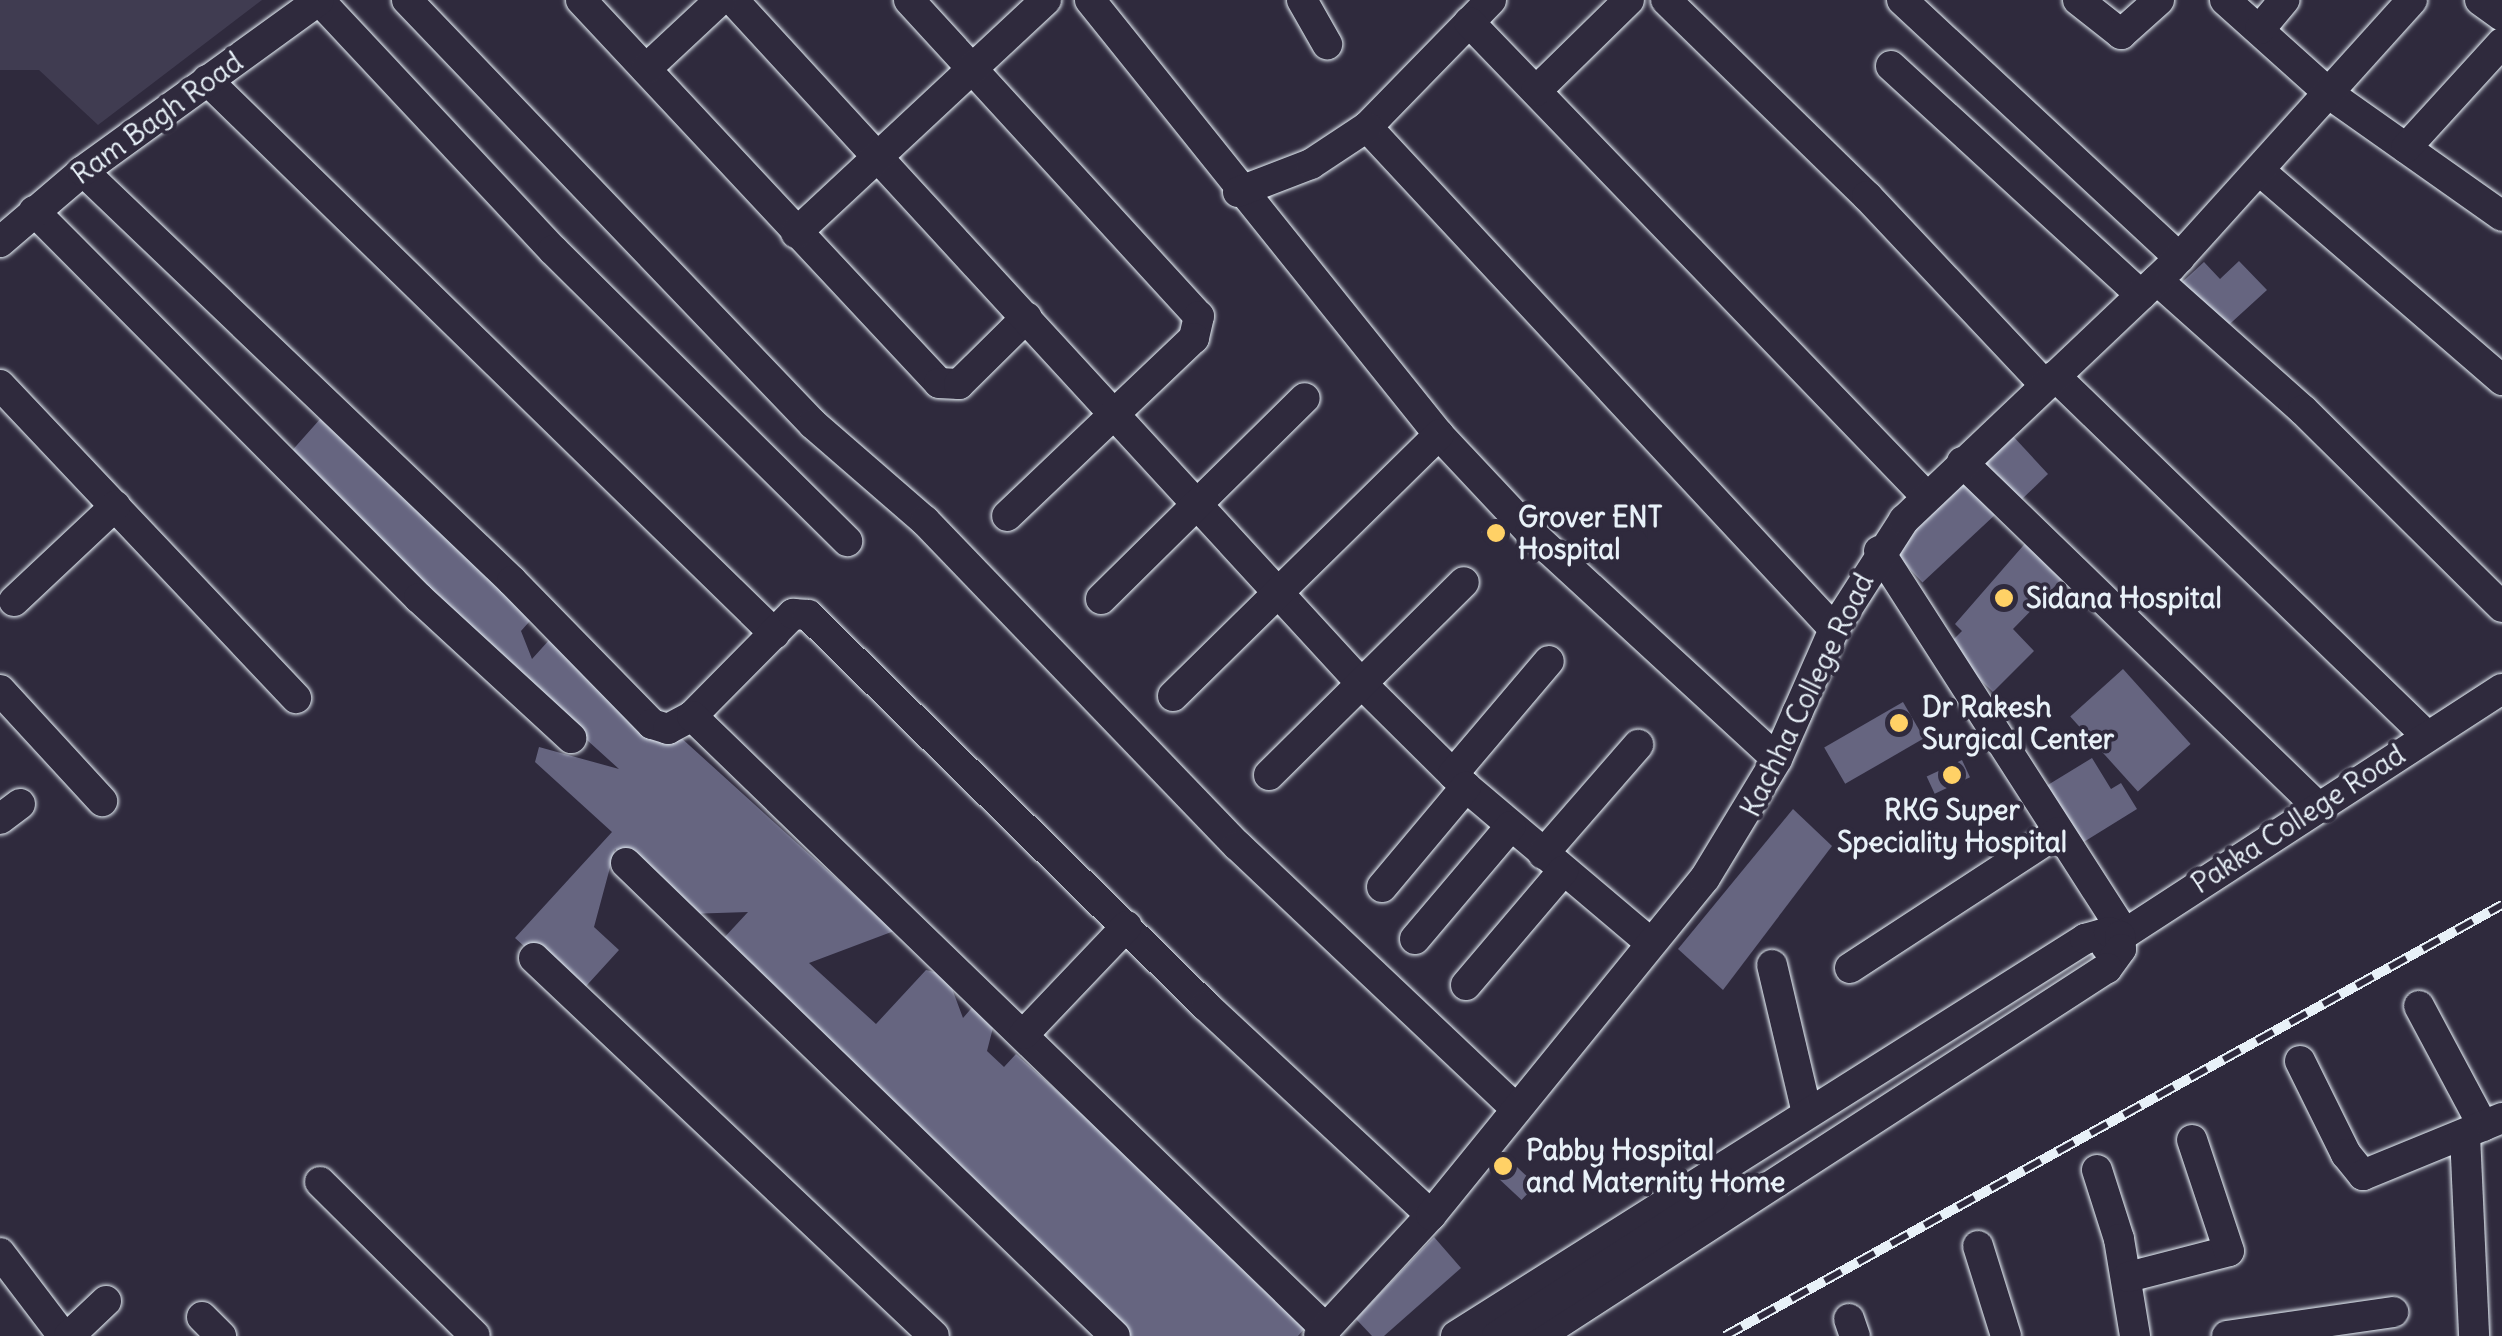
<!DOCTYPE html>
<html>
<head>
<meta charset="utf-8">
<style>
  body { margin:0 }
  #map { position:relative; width:2502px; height:1336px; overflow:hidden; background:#2f2a3d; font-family:Delius,sans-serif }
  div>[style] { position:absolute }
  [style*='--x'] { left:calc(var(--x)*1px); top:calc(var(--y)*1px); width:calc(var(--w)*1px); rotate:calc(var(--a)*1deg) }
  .built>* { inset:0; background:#403c51 }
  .building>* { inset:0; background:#666580; transform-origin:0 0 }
  .roads { filter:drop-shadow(0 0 2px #e8f1f8) drop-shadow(0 0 2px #e8f1f8) }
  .minor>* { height:30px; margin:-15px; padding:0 15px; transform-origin:15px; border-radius:15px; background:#2f2a3d }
  .rail>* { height:10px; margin-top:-5px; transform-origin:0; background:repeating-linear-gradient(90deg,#2f2a3d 0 19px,#e8f1f8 0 38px); box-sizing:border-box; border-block:2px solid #e8f1f8 }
  .dots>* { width:28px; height:28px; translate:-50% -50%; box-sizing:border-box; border:5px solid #2f2a3d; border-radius:50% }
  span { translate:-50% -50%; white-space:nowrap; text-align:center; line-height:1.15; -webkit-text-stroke:8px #2f2a3d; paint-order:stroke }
  .street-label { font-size:28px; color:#e8f1f8 }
  .poi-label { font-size:28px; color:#e8f1f8; font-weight:700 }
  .left { translate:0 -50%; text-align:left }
</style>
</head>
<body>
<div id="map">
  <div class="built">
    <i style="clip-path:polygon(0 0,262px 0,98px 125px,39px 70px,0 70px)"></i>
  </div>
  <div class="building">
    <i style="clip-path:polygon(2239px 261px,2267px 290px,2221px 332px,2178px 286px,2204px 262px,2220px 279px)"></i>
    <i style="clip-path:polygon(321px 418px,537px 613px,521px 631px,532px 659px,560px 628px,894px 931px,809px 963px,876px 1024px,926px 970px,947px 975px,963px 1018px,976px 1003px,995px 1020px,987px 1051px,1004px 1067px,1016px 1054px,1311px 1321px,1298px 1336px,1131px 1336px,709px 954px,748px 912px,687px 914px,615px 849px,594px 927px,619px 950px,578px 995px,515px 938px,612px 832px,535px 762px,539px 747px,619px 769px,281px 463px)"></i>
    <i style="clip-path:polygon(2011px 434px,2048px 474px,2019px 502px,1976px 464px)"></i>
    <i style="left:1963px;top:475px;width:51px;height:103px;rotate:47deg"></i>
    <i style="left:1497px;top:518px;width:15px;height:21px;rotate:48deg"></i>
    <i style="clip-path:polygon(2036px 531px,2063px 578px,2013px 629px,2034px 651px,1993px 692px,1946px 647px,1962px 631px,1955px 624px)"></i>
    <i style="left:2123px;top:669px;width:101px;height:71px;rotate:48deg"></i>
    <i style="left:1903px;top:702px;width:42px;height:91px;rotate:60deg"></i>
    <i style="clip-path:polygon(2092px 758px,2111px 789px,2121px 783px,2137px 809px,2074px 848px,2038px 791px)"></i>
    <i style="left:1962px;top:760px;width:19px;height:39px;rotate:65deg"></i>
    <i style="clip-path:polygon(1793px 809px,1832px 846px,1723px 990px,1678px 949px)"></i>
    <i style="left:1503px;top:1154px;width:45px;height:21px;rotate:43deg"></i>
    <i style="clip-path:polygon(1434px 1237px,1461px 1268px,1384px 1336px,1372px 1336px,1356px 1319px)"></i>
  </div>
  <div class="roads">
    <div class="minor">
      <i style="--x:319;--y:0;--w:342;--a:46.9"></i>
      <i style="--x:553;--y:250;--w:414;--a:44.7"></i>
      <i style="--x:407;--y:0;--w:587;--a:46.24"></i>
      <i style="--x:813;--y:424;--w:148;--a:40.9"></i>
      <i style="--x:925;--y:521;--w:451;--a:46.1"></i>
      <i style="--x:1238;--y:846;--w:383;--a:43.4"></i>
      <i style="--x:581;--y:0;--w:524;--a:46.93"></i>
      <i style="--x:939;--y:383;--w:20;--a:3"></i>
      <i style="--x:959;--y:384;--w:95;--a:-44.6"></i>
      <i style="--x:733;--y:0;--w:931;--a:47.4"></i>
      <i style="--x:1363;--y:685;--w:145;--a:44.7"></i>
      <i style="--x:1466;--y:787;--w:238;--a:40.2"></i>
      <i style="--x:909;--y:0;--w:429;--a:47.5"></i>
      <i style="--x:1199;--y:316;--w:23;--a:103"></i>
      <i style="--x:1194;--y:338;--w:258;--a:136.4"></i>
      <i style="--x:1090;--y:0;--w:558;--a:51.26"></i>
      <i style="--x:1439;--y:435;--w:133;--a:46.8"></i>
      <i style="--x:1530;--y:532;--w:335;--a:42.6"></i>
      <i style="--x:1302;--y:0;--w:51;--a:60.4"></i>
      <i style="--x:1491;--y:0;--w:177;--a:134.3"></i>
      <i style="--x:1367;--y:127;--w:686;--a:47.07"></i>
      <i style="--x:1666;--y:0;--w:281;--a:44.3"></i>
      <i style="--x:1867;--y:196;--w:260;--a:46.7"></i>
      <i style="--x:1902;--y:0;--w:379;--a:42.9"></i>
      <i style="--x:2078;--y:0;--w:55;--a:38.3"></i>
      <i style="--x:2121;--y:34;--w:51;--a:-41.8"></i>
      <i style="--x:2225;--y:0;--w:144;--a:41.9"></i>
      <i style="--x:2332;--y:96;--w:208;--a:35.2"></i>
      <i style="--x:2480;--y:0;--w:27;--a:36"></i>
      <i style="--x:1469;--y:22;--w:658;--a:46.05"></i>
      <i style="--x:2260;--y:29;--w:38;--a:-50"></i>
      <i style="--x:1891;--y:66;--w:339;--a:42.5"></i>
      <i style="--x:646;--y:69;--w:101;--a:-43"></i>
      <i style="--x:207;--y:80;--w:793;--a:44.29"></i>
      <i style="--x:1536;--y:91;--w:130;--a:-44.4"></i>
      <i style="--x:2406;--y:148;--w:142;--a:-47.6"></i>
      <i style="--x:83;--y:171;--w:593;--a:43.7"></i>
      <i style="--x:512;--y:581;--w:200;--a:45.6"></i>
      <i style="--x:652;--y:724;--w:17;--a:17"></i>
      <i style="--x:668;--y:729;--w:27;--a:-28"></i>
      <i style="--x:692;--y:716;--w:144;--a:-45.3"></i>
      <i style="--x:793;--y:614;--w:15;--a:4"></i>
      <i style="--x:808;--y:615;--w:558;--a:44.49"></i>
      <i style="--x:1206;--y:1006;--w:307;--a:42.9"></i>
      <i style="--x:2260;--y:171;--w:320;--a:40.8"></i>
      <i style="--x:1238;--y:192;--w:78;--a:-21"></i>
      <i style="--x:1311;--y:164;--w:67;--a:-33.5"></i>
      <i style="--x:34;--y:211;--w:546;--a:45.15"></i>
      <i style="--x:419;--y:598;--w:207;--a:42.6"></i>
      <i style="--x:796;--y:233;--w:342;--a:-43"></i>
      <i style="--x:0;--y:242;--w:109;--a:-40.5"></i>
      <i style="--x:83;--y:171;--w:291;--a:-35.9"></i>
      <i style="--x:2157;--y:280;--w:195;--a:41.7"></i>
      <i style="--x:2303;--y:410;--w:280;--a:44.7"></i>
      <i style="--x:2055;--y:376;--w:518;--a:44.06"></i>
      <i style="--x:0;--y:385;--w:431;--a:46.6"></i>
      <i style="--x:1962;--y:462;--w:493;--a:44.1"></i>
      <i style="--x:1879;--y:551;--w:455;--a:57.3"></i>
      <i style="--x:1101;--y:599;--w:286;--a:-44.6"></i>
      <i style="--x:14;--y:601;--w:139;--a:-43.2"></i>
      <i style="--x:0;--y:690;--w:151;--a:47.4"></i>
      <i style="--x:1173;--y:696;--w:373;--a:-44.5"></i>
      <i style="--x:692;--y:716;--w:882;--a:44.04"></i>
      <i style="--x:1453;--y:774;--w:148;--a:-49.7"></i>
      <i style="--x:1269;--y:775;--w:274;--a:-44.7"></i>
      <i style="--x:0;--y:819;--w:25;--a:-37"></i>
      <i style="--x:1543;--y:854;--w:145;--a:-48.9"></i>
      <i style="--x:626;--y:863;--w:680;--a:44.05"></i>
      <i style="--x:1382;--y:887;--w:131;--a:-50"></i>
      <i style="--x:1415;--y:939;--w:148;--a:-49.7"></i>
      <i style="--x:2106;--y:946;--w:472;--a:-33"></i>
      <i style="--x:534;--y:958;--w:550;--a:43.38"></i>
      <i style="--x:1772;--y:965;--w:152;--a:76.7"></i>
      <i style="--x:1850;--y:968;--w:249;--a:-33.1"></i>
      <i style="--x:1466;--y:985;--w:150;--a:-49.6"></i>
      <i style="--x:2419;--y:1006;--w:136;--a:61.9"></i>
      <i style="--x:1024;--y:1034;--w:149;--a:-46.4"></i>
      <i style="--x:2300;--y:1061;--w:104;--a:63.7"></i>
      <i style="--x:2346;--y:1154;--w:27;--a:51"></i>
      <i style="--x:2363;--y:1175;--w:150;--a:-22.3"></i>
      <i style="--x:2465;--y:1135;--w:201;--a:87.4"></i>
      <i style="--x:2097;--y:1170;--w:72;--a:72.3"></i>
      <i style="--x:2119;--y:1239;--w:98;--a:80.6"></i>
      <i style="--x:320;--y:1182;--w:218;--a:44.8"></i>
      <i style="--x:1978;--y:1246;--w:94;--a:72.7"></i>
      <i style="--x:0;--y:1253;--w:104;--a:52.8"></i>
      <i style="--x:2128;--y:1277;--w:104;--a:-14.4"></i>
      <i style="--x:2229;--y:1251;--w:117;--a:-108.4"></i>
      <i style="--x:202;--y:1317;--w:27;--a:45"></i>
      <i style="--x:1849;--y:1319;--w:18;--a:71"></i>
      <i style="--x:69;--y:1336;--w:51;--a:-43.4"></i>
      <i style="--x:1319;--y:1336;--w:165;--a:-47.2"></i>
      <i style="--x:1431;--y:1215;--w:434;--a:-50.9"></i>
      <i style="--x:1705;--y:878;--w:139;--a:-58.8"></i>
      <i style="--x:1777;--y:759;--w:142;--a:-66.3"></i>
      <i style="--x:1834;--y:629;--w:130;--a:-57.3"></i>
      <i style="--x:1904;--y:520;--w:366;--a:-43.5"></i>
      <i style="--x:2170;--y:268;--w:361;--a:-47.9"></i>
      <i style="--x:1456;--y:1336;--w:744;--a:-32.26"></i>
      <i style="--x:2085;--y:939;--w:25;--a:-16"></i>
      <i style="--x:2109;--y:932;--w:12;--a:20"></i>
      <i style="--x:2120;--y:936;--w:13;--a:86"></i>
      <i style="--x:2121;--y:949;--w:24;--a:126"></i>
      <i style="--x:2107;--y:968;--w:677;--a:147.06"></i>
      <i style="--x:1497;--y:1336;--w:257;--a:-32.8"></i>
      <i style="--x:2227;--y:1336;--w:168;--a:-8.2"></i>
    </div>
  </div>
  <div class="rail">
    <i style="--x:1725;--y:1336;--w:889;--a:-29.02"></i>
  </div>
  <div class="dots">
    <i style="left:1496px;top:533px;background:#ffd166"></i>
    <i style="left:2004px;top:598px;background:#ffd166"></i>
    <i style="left:1899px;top:723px;background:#ffd166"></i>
    <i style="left:1952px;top:775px;background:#ffd166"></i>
    <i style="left:1503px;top:1166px;background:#ffd166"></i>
  </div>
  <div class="street-label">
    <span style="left:157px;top:118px;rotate:-36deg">Ram Bagh Road</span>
    <span style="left:1807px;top:695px;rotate:-64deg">Kachha College Road</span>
    <span style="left:2298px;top:819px;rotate:-33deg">Pakka College Road</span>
  </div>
  <div class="poi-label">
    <span class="left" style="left:1518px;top:533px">Grover ENT<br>Hospital</span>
    <span class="left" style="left:2026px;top:598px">Sidana Hospital</span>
    <span class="left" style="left:1922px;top:723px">Dr Rakesh<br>Surgical Center</span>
    <span style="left:1952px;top:826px">RKG Super<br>Speciality Hospital</span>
    <span class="left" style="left:1526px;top:1166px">Pabby Hospital<br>and Maternity Home</span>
  </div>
</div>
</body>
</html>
